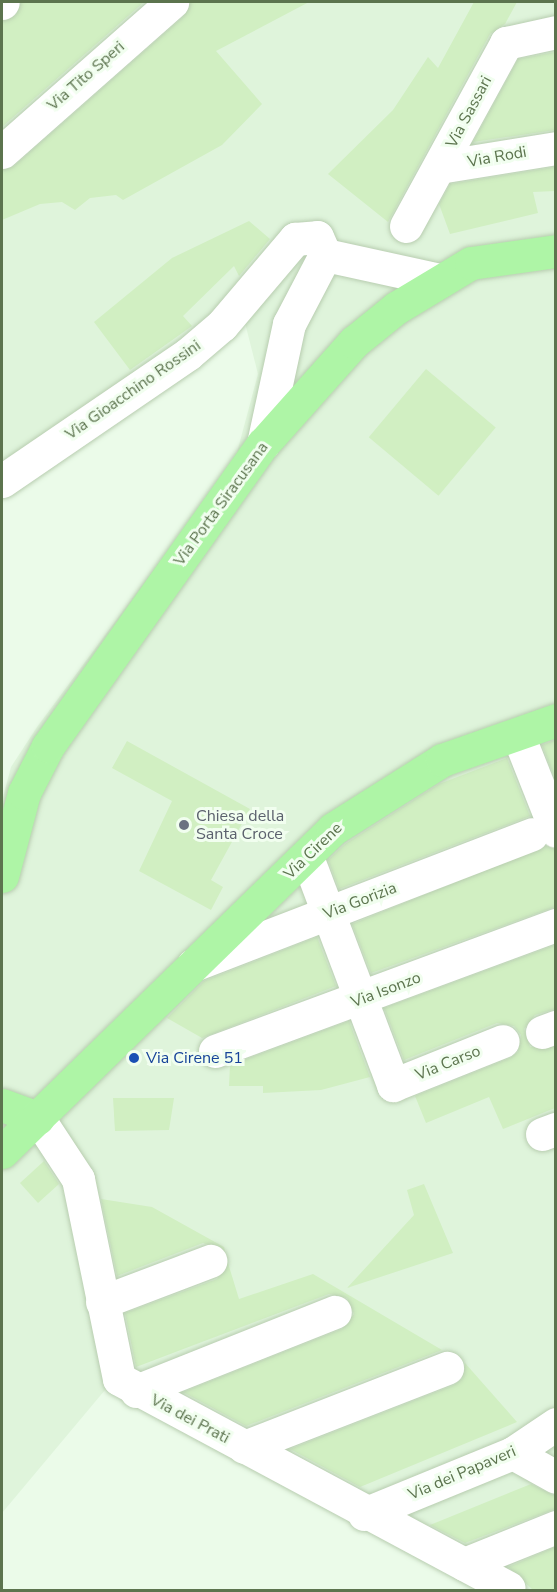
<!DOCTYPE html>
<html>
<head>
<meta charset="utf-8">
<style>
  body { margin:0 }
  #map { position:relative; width:557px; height:1592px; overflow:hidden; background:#ebfbe9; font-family:"Nunito Sans",sans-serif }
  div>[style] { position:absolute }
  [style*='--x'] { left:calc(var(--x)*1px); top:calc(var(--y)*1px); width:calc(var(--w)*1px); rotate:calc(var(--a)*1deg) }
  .residential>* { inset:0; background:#dff4db }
  .building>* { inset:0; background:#d1efc2; transform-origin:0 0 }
  .roads { filter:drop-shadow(0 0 2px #b8cdb0) drop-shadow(0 0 2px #b8cdb0) }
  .minor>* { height:33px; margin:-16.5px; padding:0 16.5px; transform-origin:16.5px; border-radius:16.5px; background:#fff }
  .major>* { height:33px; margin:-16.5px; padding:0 16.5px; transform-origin:16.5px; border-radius:16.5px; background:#aef5a6 }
  .dots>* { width:16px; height:16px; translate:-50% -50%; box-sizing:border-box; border:3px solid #f1feef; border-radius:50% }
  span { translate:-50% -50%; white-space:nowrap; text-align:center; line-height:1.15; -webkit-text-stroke:6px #f1feef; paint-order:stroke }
  .street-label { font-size:16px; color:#5c744e }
  .worship-label { font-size:16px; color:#5b616d }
  .left { translate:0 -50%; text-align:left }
  .transit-label { font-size:16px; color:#164399 }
  .frame { position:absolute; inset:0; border:3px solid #5c744e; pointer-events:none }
</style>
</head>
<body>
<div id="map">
  <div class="residential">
    <i style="clip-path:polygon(2px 2px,555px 2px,555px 1590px,481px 1590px,105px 1390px,2px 1513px,2px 801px,11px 767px,37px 727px,235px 460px,258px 374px,245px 323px,2px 492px)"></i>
  </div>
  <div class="building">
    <i style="clip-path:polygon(21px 2px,144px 2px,2px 127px,2px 21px,16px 15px)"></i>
    <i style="clip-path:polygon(190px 2px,309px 2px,216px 51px,262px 104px,222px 145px,123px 200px,116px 195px,90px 198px,75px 210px,62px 202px,40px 204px,2px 220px,2px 170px,14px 166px,184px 16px)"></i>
    <i style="clip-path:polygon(474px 2px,517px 2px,505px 24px,490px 34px,388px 222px,328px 174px,393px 110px,428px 57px,438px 68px)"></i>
    <i style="clip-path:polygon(555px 52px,555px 130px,473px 142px,518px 59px)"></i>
    <i style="clip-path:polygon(555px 167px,555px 191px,533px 192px,538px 213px,450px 234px,439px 204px,450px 184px)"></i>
    <i style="clip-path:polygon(249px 221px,270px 239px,239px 276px,234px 266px,183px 316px,192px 326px,130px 370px,94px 322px,172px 258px)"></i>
    <i style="left:426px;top:369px;width:91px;height:89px;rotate:40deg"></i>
    <i style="clip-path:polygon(555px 740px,555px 779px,542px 745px)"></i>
    <i style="clip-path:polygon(127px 741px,250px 809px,211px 880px,223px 887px,211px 910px,139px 871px,172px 801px,112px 768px)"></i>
    <i style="clip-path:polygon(507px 758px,530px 816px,339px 889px,328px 860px,345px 844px,439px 784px)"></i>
    <i style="clip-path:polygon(546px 846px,555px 849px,555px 907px,371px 973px,352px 924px)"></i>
    <i style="clip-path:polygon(317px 937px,336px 986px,202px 1038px,167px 1018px,204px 981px)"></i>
    <i style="clip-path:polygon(555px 945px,555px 1009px,535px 1015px,524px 1029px,530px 1047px,555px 1047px,555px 1108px,503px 1129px,489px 1097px,426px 1123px,415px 1096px,510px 1058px,518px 1052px,521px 1035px,514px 1026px,497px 1023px,404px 1060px,384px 1008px)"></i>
    <i style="clip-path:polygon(349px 1021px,370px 1077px,321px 1090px,263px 1093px,263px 1086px,229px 1086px,230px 1065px)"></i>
    <i style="clip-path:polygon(113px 1098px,174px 1098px,169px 1130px,115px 1131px)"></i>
    <i style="clip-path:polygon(44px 1161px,59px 1184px,38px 1203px,20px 1183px)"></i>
    <i style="clip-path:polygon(424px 1184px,453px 1253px,347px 1288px,414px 1215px,407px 1190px)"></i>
    <i style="clip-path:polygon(101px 1199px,152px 1207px,224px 1247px,225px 1251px,203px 1243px,117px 1276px)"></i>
    <i style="clip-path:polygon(228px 1263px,239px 1299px,313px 1274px,442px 1350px,246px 1426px,183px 1392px,342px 1329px,354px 1314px,347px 1298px,329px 1294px,136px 1367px,125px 1313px,217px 1279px)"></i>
    <i style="clip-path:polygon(465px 1363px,517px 1422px,360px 1487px,290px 1449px,454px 1385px,462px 1379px)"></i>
    <i style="clip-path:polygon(531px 1484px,555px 1496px,555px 1509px,465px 1543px,430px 1525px)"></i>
    <i style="clip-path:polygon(555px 1547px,555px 1590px,533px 1590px,508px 1567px)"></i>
  </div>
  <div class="roads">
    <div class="minor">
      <i style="--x:2;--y:3;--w:1;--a:-45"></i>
      <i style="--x:2;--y:152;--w:227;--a:-41.4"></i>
      <i style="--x:439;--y:167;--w:119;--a:-9.2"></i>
      <i style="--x:406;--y:226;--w:209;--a:-61.3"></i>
      <i style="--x:506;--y:43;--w:51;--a:-12.4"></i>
      <i style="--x:325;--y:255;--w:118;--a:12.3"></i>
      <i style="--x:263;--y:444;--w:123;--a:-77.8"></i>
      <i style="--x:289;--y:324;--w:78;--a:-62.4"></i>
      <i style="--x:2;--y:481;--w:225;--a:-34.3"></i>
      <i style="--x:188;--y:354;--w:45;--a:-40.5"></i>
      <i style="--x:222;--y:325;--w:113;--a:-49.7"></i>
      <i style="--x:295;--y:239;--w:22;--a:-5"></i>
      <i style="--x:317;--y:237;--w:20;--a:66"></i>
      <i style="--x:518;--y:735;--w:103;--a:68.4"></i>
      <i style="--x:307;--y:857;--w:244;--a:69.3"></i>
      <i style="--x:393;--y:1085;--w:118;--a:-21.8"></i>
      <i style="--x:193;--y:965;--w:363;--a:-21.1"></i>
      <i style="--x:542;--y:1032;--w:15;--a:-20"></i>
      <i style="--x:215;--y:1051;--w:364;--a:-20.3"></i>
      <i style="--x:38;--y:1118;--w:73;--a:56.7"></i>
      <i style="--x:78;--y:1179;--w:204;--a:78.4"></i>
      <i style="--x:119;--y:1379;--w:442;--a:28.2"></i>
      <i style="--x:542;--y:1134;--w:15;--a:-20"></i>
      <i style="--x:102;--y:1302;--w:116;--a:-20.8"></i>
      <i style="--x:136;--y:1391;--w:214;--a:-21.7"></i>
      <i style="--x:244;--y:1447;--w:218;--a:-21.3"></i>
      <i style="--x:513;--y:1453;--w:49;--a:29.2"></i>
      <i style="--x:364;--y:1514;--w:161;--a:-22.3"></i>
      <i style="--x:513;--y:1453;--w:52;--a:-34"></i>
      <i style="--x:464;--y:1564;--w:99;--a:-21.9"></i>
    </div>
    <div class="major">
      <i style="--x:2;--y:876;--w:86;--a:-75.2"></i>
      <i style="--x:24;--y:793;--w:53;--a:-62.9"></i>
      <i style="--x:48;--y:746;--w:371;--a:-54.6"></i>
      <i style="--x:263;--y:444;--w:137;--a:-48.3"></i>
      <i style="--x:354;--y:342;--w:54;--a:-39"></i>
      <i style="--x:396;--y:308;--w:87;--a:-31"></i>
      <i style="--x:471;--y:263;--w:86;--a:-8"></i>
      <i style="--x:2;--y:1105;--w:38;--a:20"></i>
      <i style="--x:2;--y:1152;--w:462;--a:-44.3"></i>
      <i style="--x:333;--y:829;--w:129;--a:-32.3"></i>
      <i style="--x:442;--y:760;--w:121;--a:-19.3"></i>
    </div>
  </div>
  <div class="dots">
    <i style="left:184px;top:825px;background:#6b7280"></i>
    <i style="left:134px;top:1058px;background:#1a4fb4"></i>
  </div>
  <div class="street-label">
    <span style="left:86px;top:76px;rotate:-41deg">Via Tito Speri</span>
    <span style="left:469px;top:112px;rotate:-62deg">Via Sassari</span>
    <span style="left:497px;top:157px;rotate:-10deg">Via Rodi</span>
    <span style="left:133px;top:390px;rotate:-35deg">Via Gioacchino Rossini</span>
    <span style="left:221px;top:504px;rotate:-54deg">Via Porta Siracusana</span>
    <span style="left:313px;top:851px;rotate:-44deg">Via Cirene</span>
    <span style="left:360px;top:901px;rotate:-21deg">Via Gorizia</span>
    <span style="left:386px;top:990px;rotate:-21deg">Via Isonzo</span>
    <span style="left:448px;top:1063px;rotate:-22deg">Via Carso</span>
    <span style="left:190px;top:1419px;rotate:28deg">Via dei Prati</span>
    <span style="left:462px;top:1473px;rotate:-23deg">Via dei Papaveri</span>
  </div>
  <div class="worship-label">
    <span class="left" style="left:196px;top:825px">Chiesa della<br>Santa Croce</span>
  </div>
  <div class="transit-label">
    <span class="left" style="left:146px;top:1058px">Via Cirene 51</span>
  </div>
  <div class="frame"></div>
</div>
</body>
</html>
